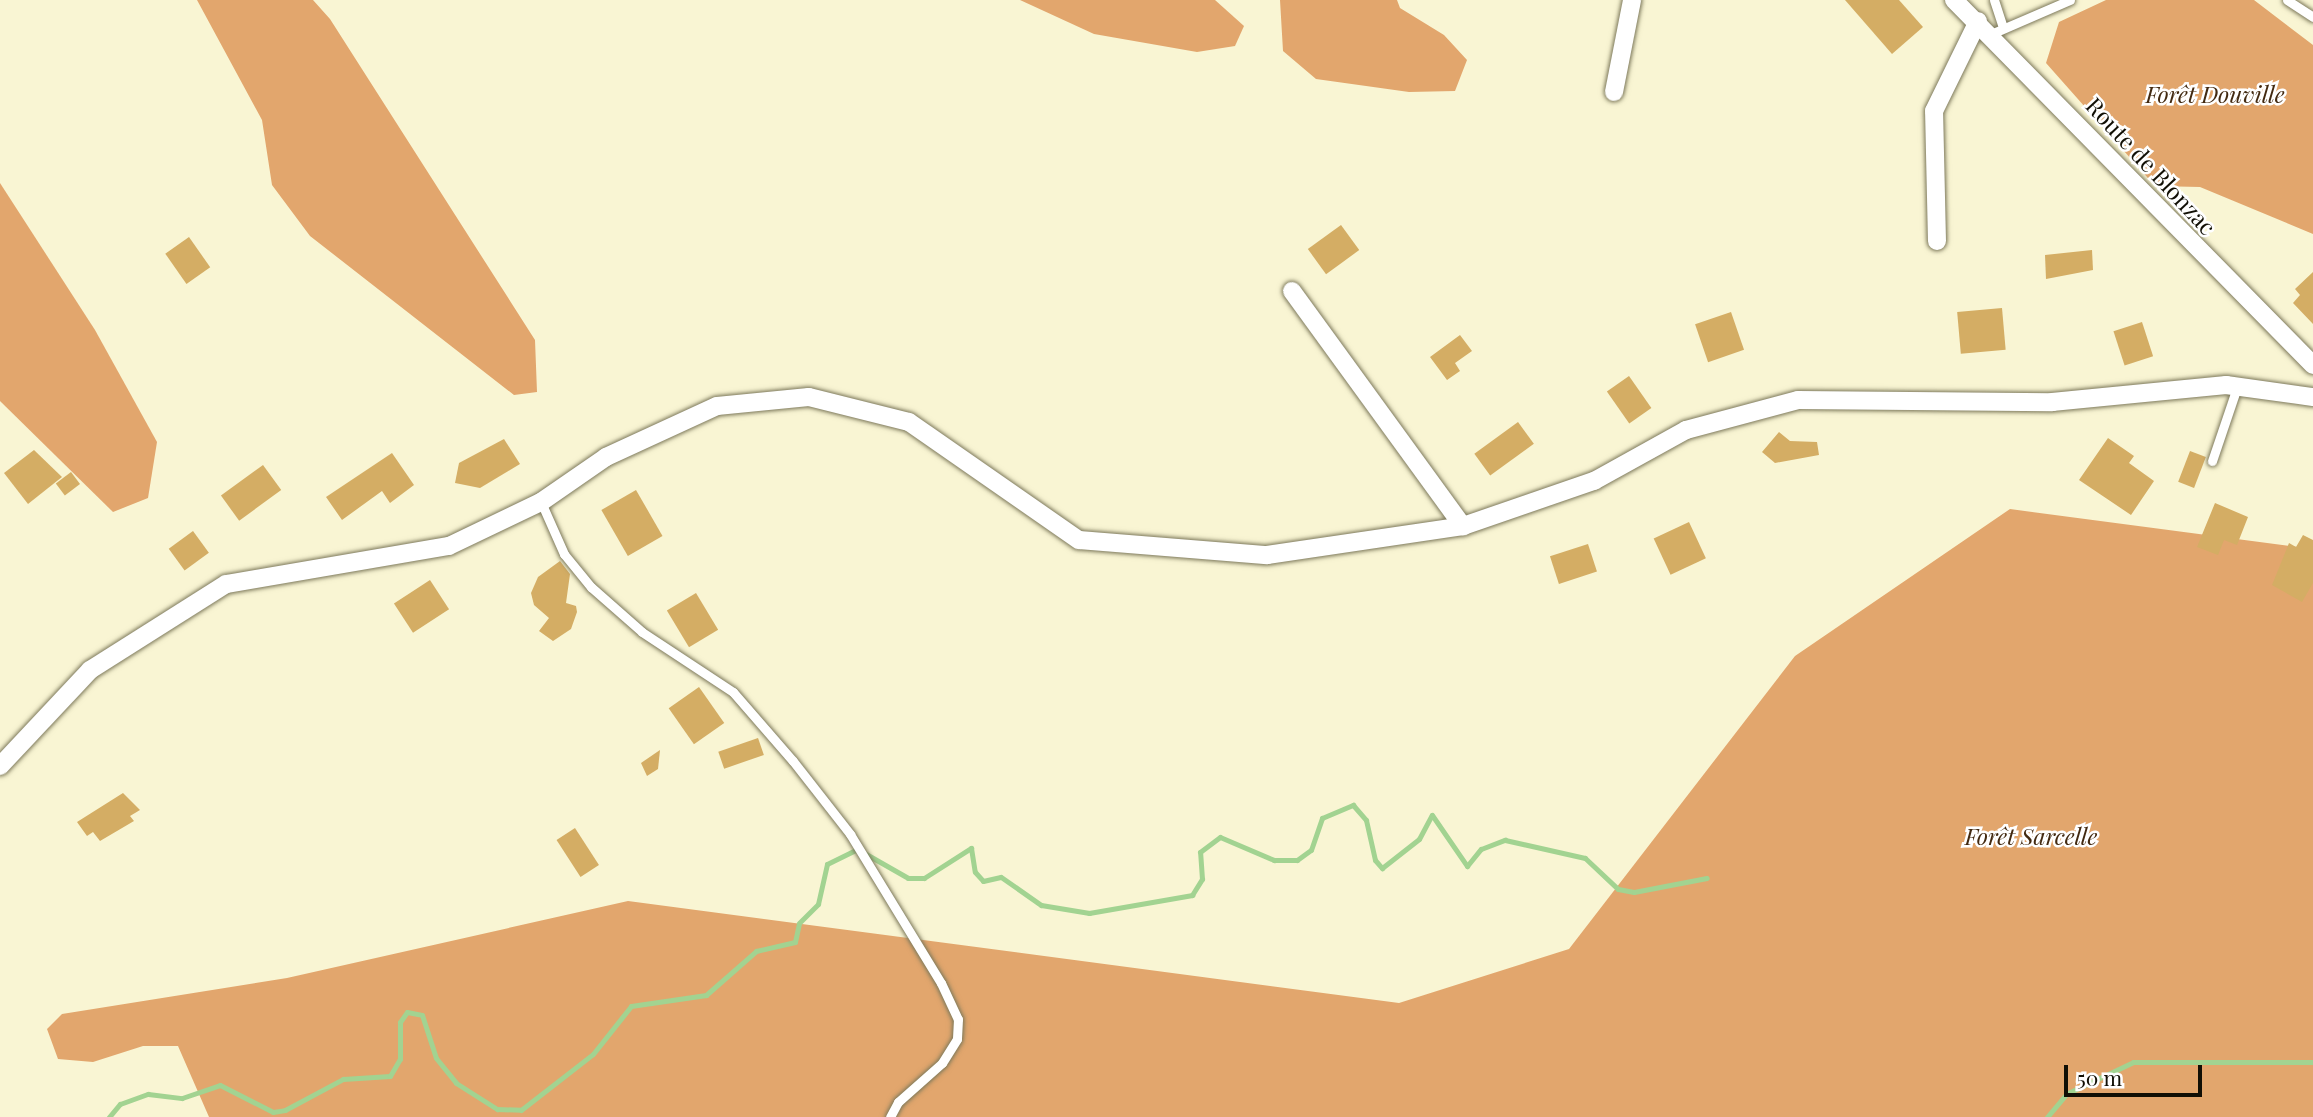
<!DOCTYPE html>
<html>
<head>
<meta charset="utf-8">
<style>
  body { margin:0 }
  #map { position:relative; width:2313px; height:1117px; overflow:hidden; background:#f9f5d3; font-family:"Playfair Display",serif }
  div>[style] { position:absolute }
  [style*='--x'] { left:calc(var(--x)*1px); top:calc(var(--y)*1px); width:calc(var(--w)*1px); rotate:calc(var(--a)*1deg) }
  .forest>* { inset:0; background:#e2a66d }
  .stream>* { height:5px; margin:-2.5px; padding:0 2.5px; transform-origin:2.5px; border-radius:2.5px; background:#a2d391 }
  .building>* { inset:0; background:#d4ad64; transform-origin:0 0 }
  .roads { filter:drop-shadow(0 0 2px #7d795b) drop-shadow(0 0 2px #7d795b) }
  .service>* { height:9px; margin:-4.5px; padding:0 4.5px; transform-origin:4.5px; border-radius:4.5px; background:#fff }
  .minor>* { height:18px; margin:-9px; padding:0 9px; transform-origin:9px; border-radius:9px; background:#fff }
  span { translate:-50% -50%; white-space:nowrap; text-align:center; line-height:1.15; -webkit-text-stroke:5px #fff; paint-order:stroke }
  .park-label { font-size:23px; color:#422910; font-style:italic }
  .street-label { font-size:23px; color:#110f05 }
  .scale { position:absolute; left:2064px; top:1065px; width:138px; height:32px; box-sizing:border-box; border:4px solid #110f05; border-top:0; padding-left:9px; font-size:21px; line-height:24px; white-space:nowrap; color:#110f05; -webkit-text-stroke:5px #fff; paint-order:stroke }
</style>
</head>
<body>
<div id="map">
  <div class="forest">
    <i style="clip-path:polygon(197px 0,313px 0,330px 19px,535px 340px,537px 392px,514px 395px,310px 236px,272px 185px,262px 120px)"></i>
    <i style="clip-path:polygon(1020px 0,1215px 0,1244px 26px,1235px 46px,1197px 52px,1094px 34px)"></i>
    <i style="clip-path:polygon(1280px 0,1397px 0,1400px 8px,1444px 35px,1467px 60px,1455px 91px,1409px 92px,1316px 79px,1283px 51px)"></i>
    <i style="clip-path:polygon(2106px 0,2254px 0,2313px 45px,2313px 234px,2200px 187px,2155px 186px,2046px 63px,2059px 22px)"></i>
    <i style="clip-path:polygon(0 183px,95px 330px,157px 442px,148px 498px,113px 512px,0 401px)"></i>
    <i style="clip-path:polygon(2010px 509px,2313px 549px,2313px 1117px,209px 1117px,178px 1046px,143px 1046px,93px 1062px,58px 1059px,47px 1029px,62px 1014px,287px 978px,628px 901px,1399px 1003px,1569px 949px,1795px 656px)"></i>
  </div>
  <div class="stream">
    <i style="--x:866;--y:854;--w:48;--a:29.7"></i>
    <i style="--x:908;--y:878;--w:16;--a:0"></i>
    <i style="--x:924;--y:878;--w:56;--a:-32.6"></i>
    <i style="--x:971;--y:848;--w:24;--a:81"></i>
    <i style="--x:975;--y:872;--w:12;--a:48"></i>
    <i style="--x:983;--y:881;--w:18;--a:-13"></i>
    <i style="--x:1001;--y:877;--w:49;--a:35"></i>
    <i style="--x:1041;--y:905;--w:49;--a:9.5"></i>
    <i style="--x:1089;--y:913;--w:105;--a:-9.9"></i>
    <i style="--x:1192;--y:895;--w:19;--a:-58"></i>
    <i style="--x:1202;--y:879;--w:27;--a:-94"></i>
    <i style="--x:1200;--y:852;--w:25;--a:-37"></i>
    <i style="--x:1220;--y:837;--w:59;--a:23.1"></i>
    <i style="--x:1274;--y:860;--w:23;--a:0"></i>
    <i style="--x:1297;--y:860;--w:17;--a:-36"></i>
    <i style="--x:1311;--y:850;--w:34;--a:-71"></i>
    <i style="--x:1322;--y:818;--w:34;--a:-23"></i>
    <i style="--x:1353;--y:805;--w:20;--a:49"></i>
    <i style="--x:1366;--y:820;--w:41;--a:77.3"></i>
    <i style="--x:1375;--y:860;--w:11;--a:49"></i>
    <i style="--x:1382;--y:868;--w:47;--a:-38.1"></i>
    <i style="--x:1419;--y:839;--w:27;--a:-62"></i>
    <i style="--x:1432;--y:815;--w:62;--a:55.5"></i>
    <i style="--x:1467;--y:866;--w:22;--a:-51"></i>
    <i style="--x:1481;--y:849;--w:26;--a:-21"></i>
    <i style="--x:1505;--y:840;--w:82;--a:12.7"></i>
    <i style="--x:1585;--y:858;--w:45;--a:43.2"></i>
    <i style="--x:1618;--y:889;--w:16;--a:11"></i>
    <i style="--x:1634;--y:892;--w:74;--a:-10.9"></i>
    <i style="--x:109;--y:1117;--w:17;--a:-50"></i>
    <i style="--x:120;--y:1104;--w:30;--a:-20"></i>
    <i style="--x:148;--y:1094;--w:34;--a:7"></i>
    <i style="--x:182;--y:1098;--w:40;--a:-18.9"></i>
    <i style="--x:220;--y:1085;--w:59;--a:27"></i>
    <i style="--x:273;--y:1112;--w:12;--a:-9"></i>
    <i style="--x:285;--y:1110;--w:66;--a:-28.1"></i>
    <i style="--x:343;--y:1079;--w:47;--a:-3.7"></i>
    <i style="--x:390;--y:1076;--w:20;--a:-60"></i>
    <i style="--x:400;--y:1059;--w:37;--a:-90"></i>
    <i style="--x:400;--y:1022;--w:12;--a:-55"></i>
    <i style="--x:407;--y:1012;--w:15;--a:11"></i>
    <i style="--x:422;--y:1015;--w:45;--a:72"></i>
    <i style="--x:436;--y:1058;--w:32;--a:51"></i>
    <i style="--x:456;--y:1083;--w:49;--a:32.4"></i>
    <i style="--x:497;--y:1109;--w:24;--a:2"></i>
    <i style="--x:521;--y:1110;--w:91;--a:-37.9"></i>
    <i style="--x:593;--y:1054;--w:61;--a:-51.6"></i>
    <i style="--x:631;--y:1006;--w:76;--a:-8.3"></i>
    <i style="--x:706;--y:995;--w:67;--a:-41.3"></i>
    <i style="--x:756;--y:951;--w:40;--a:-13"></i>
    <i style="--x:795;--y:942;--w:19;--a:-78"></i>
    <i style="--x:799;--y:923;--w:27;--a:-45"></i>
    <i style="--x:818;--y:904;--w:41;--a:-77.3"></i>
    <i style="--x:827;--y:864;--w:30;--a:-26"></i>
    <i style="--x:2047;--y:1117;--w:30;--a:-50"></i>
    <i style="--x:2066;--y:1094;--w:74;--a:-25.5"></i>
    <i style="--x:2133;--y:1062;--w:180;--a:0"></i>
  </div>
  <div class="building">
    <i style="clip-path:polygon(1845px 0,1899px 0,1923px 27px,1892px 54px)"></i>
    <i style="left:1341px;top:225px;width:31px;height:41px;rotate:54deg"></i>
    <i style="left:189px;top:237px;width:37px;height:29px;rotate:55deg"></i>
    <i style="clip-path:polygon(2092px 250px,2093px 270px,2046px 279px,2045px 255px)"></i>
    <i style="clip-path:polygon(2313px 272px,2313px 324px,2293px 303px,2300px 295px,2295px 289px)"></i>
    <i style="left:2002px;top:308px;width:42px;height:45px;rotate:85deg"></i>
    <i style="left:1731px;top:312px;width:40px;height:38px;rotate:71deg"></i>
    <i style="left:2142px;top:322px;width:36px;height:30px;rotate:72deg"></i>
    <i style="clip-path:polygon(1460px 335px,1472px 351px,1455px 363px,1460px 371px,1447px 380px,1430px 357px)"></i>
    <i style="left:1629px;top:376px;width:39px;height:27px;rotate:55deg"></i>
    <i style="left:1518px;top:422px;width:27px;height:54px;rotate:54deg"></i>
    <i style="clip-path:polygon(1779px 432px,1790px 441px,1817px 442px,1819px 455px,1775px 463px,1762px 452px)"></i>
    <i style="clip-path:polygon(2108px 438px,2134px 456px,2129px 463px,2154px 481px,2131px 515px,2079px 480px)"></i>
    <i style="clip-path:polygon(504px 439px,520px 464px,480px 488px,455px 483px,459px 463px)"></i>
    <i style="clip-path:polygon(34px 450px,62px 477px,28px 504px,4px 473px)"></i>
    <i style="left:2190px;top:451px;width:17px;height:33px;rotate:21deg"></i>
    <i style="clip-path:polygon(392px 453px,414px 485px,390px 503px,382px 491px,342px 520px,326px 497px)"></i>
    <i style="left:263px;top:465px;width:31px;height:52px;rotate:54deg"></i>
    <i style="left:71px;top:472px;width:15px;height:19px;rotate:53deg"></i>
    <i style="left:636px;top:490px;width:53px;height:40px;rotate:60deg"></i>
    <i style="clip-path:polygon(2215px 503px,2248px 517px,2237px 545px,2224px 540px,2218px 555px,2197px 547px)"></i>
    <i style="left:1689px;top:522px;width:40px;height:39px;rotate:65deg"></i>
    <i style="left:193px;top:531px;width:27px;height:30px;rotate:54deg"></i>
    <i style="clip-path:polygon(2303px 535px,2313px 540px,2313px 583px,2302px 602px,2272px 585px,2289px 543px,2296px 547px)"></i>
    <i style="left:1588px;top:544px;width:29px;height:40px;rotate:72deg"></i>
    <i style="clip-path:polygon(560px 561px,570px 574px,566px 603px,576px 606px,577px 612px,571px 629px,553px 641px,539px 631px,549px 618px,534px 605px,531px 593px,538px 577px)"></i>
    <i style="left:430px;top:580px;width:35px;height:43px;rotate:57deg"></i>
    <i style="left:696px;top:593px;width:43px;height:34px;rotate:59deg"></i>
    <i style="left:699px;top:687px;width:44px;height:37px;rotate:55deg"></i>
    <i style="left:758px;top:738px;width:18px;height:42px;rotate:71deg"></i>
    <i style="clip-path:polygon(660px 750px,658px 769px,647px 776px,641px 763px)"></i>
    <i style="clip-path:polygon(123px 793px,140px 810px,130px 816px,134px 821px,100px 841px,93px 832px,87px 836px,77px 822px)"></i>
    <i style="left:575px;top:828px;width:44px;height:22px;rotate:57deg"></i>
  </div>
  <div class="roads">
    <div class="service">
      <i style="--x:1994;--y:0;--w:26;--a:72"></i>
      <i style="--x:2287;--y:0;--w:31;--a:33"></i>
      <i style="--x:1991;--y:34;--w:86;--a:-23.3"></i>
      <i style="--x:2212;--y:461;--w:78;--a:-71.3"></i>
      <i style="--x:541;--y:502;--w:57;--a:66.1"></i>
      <i style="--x:564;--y:554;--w:43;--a:50.7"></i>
      <i style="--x:591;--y:587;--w:68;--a:41.4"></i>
      <i style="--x:642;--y:632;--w:109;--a:33.4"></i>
      <i style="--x:733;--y:692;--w:91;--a:49"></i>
      <i style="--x:793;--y:761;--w:93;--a:52"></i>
      <i style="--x:850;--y:834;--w:175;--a:58.6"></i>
      <i style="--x:941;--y:983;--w:40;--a:65"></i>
      <i style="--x:958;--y:1019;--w:20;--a:93"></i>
      <i style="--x:957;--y:1039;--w:28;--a:122"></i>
      <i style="--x:942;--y:1063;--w:59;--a:138.4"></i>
      <i style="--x:898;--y:1102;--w:17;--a:118"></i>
    </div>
    <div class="minor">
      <i style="--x:1954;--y:0;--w:512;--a:45.47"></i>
      <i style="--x:1614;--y:92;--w:94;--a:-78.9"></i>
      <i style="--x:1937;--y:241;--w:130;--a:-91.3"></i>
      <i style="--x:1934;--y:111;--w:100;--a:-63.9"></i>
      <i style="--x:1292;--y:291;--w:291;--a:54"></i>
      <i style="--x:0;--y:766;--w:132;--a:-46.8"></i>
      <i style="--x:90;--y:670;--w:161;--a:-32.3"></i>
      <i style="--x:226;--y:584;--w:226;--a:-9.7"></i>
      <i style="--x:449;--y:546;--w:102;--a:-25.6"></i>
      <i style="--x:541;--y:502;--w:79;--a:-34.7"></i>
      <i style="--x:606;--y:457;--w:122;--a:-24.7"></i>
      <i style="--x:717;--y:406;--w:92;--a:-5.6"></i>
      <i style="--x:809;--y:397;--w:103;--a:14"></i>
      <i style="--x:909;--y:422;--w:207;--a:34.8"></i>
      <i style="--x:1079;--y:540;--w:189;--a:4.6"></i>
      <i style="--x:1267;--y:555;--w:198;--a:-8.4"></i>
      <i style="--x:1463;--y:526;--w:139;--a:-19"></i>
      <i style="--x:1594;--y:481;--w:105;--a:-29"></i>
      <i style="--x:1686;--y:430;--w:116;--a:-15"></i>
      <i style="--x:1798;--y:400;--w:254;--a:0.5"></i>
      <i style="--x:2052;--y:402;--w:175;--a:-5.6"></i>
      <i style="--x:2226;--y:385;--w:88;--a:7.9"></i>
    </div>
  </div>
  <div class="park-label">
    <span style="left:2215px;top:94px">Forêt Douville</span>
    <span style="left:2031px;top:836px">Forêt Sarcelle</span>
  </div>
  <div class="street-label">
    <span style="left:2151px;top:166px;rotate:47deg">Route de Blonzac</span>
  </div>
  <div class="scale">50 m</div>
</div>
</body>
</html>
